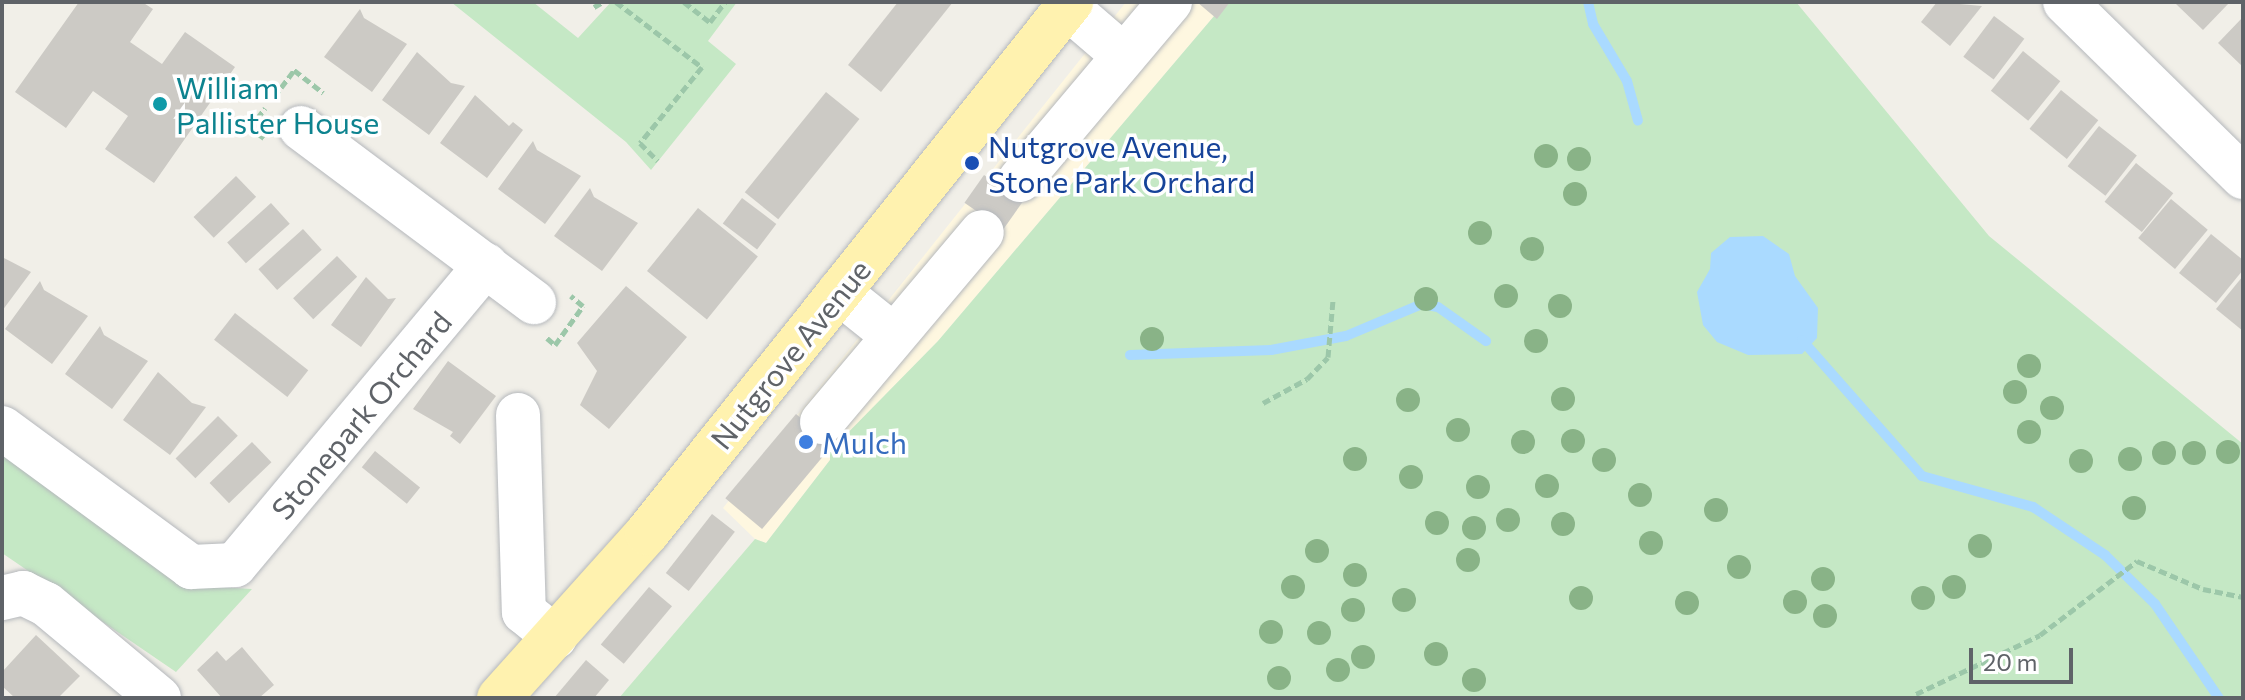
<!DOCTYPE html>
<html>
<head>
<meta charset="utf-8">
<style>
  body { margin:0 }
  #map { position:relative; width:2245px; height:700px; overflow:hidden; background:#f1efe8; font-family:Commissioner,sans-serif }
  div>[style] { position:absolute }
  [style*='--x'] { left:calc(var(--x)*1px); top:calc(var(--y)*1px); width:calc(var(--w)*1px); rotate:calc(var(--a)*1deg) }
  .commercial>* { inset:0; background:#fef7e0 }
  .green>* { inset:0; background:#c5e8c5 }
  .water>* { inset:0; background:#aadaff }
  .stream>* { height:10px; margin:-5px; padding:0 5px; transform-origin:5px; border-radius:5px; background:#aadaff }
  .building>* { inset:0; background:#cccac5; transform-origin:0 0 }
  .path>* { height:5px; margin-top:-2.5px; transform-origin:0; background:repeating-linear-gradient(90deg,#9cc7a9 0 8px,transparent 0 12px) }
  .roads { filter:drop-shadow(0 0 2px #b5b8bc) drop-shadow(0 0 2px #b5b8bc) }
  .minor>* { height:44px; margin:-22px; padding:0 22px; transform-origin:22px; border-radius:22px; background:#fff }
  .major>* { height:44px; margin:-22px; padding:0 22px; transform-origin:22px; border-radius:22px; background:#fff2af }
  .trees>* { width:24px; height:24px; margin:-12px; border-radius:50%; background:#89b387 }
  .dots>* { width:22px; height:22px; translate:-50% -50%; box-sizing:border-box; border:4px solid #fff; border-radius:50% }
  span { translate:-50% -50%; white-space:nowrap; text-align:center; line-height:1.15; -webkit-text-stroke:7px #fff; paint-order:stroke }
  .culture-label { font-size:30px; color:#0d838f }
  .left { translate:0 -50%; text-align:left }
  .transit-label { font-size:30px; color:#164399 }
  .street-label { font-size:30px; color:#5f6368 }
  .shop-label { font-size:30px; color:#366cbe }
  .frame { position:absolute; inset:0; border:4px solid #5f6368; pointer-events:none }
  .scale { position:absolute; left:1969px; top:648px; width:104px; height:36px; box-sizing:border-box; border:4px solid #5f6368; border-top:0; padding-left:10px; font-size:24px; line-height:28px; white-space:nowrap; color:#5f6368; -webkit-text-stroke:6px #fff; paint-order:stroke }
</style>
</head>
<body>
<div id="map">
  <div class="commercial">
    <i style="clip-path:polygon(1126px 2px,1226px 2px,938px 341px,830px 451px,830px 460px,766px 543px,755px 539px,723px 508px)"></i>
  </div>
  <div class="green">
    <i style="clip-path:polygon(451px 2px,533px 2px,578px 38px,611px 2px,737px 2px,708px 41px,736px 64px,651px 170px,626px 142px)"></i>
    <i style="clip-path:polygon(1226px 2px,1796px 2px,1989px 236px,2243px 444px,2243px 698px,619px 698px,755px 539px,766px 543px,830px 460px,830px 451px,938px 341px)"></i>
    <i style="clip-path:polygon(2px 455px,183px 585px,252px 589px,176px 672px,2px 553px)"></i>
  </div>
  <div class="water">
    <i style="clip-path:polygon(1763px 236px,1789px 254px,1795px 276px,1818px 308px,1817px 338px,1802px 354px,1748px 355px,1717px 342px,1703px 325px,1697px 292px,1710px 269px,1711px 253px,1730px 237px)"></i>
  </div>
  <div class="stream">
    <i style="--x:1588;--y:2;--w:23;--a:77"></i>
    <i style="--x:1593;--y:24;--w:66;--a:59.2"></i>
    <i style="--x:1627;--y:81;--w:41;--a:74.6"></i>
    <i style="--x:1802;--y:340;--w:181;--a:48.6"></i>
    <i style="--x:1922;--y:476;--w:115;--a:15.6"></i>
    <i style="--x:2033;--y:507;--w:87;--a:33.7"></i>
    <i style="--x:2105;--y:555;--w:70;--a:44.4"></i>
    <i style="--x:2155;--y:604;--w:114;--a:55.8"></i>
    <i style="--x:1130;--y:355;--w:141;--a:-2"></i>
    <i style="--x:1271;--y:350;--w:76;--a:-10.6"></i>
    <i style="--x:1346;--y:336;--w:82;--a:-22.8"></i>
    <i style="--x:1422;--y:304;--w:16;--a:11"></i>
    <i style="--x:1438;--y:307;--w:59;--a:35.3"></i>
  </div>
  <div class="building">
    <i style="clip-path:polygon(79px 2px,142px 2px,153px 9px,130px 42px,162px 64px,185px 32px,235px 67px,154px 183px,105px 149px,128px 116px,93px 91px,66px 128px,15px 92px)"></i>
    <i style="clip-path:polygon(898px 2px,953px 2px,881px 92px,848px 65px)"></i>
    <i style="clip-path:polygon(1197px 2px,1230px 2px,1217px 19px)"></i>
    <i style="clip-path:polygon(1937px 2px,1982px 6px,1950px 46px,1921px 22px)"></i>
    <i style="clip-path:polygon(2230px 2px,2203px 30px,2176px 4px,2177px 2px)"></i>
    <i style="clip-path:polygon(360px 9px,364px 18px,407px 44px,372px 92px,324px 57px)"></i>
    <i style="left:1994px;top:16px;width:38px;height:51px;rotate:37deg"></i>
    <i style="clip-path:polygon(2243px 17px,2243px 67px,2218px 43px)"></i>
    <i style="left:2023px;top:51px;width:48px;height:51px;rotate:39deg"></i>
    <i style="clip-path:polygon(417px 52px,451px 83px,465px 86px,429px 135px,382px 100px)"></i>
    <i style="left:2061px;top:90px;width:48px;height:50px;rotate:39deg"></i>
    <i style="left:826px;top:92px;width:43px;height:129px;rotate:39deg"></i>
    <i style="clip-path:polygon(475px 95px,509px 126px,513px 122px,523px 130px,487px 178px,440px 143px)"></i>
    <i style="left:2099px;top:126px;width:48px;height:51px;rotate:38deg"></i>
    <i style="clip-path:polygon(533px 141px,537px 150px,581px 176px,545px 224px,498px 189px)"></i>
    <i style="left:2136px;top:163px;width:48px;height:50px;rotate:39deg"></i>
    <i style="left:984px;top:175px;width:47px;height:34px;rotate:35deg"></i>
    <i style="left:236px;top:176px;width:29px;height:59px;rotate:46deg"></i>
    <i style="clip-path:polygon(590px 188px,594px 197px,638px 223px,602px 271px,554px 236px)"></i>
    <i style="left:742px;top:198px;width:43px;height:32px;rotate:37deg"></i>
    <i style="left:2171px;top:199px;width:48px;height:51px;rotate:40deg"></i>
    <i style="left:271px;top:203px;width:28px;height:59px;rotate:48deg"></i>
    <i style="left:698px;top:208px;width:77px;height:81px;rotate:39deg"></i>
    <i style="left:303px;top:229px;width:28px;height:60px;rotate:48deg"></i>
    <i style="clip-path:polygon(2211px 234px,2243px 260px,2243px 270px,2216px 303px,2179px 273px)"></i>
    <i style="left:337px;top:256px;width:29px;height:61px;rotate:46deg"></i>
    <i style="clip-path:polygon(2px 257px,31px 272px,2px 311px)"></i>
    <i style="clip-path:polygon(2243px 276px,2243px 331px,2216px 309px)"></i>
    <i style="clip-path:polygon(366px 277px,388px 299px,396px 298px,361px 347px,331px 325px)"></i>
    <i style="clip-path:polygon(40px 281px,44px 290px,88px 316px,52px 364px,5px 329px)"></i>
    <i style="clip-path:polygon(626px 286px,687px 337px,609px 429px,580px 405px,597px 371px,577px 343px)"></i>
    <i style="left:235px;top:313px;width:93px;height:34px;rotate:38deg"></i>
    <i style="clip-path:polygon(100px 326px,104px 335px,148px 361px,112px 409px,65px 374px)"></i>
    <i style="clip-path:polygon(448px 361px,496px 396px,460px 444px,450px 436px,453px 432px,413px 409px)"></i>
    <i style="clip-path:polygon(158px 372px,192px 403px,206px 407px,170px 455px,123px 420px)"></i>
    <i style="left:796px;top:414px;width:48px;height:110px;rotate:40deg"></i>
    <i style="left:218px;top:416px;width:28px;height:60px;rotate:45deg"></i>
    <i style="left:252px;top:442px;width:28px;height:59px;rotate:46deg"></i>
    <i style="left:375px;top:451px;width:58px;height:21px;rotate:39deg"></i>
    <i style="left:712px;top:514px;width:29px;height:75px;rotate:38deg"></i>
    <i style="left:649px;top:587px;width:30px;height:75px;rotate:40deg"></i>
    <i style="clip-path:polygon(36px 635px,80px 676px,58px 698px,15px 698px,2px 686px,2px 672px)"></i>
    <i style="clip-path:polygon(242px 647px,274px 685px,259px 698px,222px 698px,197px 670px,217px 651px,226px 661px)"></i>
    <i style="clip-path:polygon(586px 660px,609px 680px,594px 698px,554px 698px)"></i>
  </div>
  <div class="path">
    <i style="--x:616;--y:2;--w:108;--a:37.1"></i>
    <i style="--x:702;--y:67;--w:98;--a:129.2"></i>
    <i style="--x:640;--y:143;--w:25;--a:45"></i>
    <i style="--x:684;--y:2;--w:33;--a:38"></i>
    <i style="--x:710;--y:22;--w:25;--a:-53"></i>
    <i style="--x:594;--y:7;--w:10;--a:-29"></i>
    <i style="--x:274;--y:97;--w:34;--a:-53"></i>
    <i style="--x:294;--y:70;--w:37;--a:38"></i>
    <i style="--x:264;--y:138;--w:17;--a:-144"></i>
    <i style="--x:250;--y:128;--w:25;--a:-53"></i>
    <i style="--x:547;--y:338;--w:11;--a:41"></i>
    <i style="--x:555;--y:345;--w:48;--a:-54.3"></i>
    <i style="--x:583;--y:306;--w:16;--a:-140"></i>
    <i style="--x:1263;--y:403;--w:50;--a:-28.6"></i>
    <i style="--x:1307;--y:379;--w:30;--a:-46"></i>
    <i style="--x:1328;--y:357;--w:57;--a:-85"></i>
    <i style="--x:1916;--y:694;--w:137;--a:-25.4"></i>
    <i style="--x:2040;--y:635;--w:122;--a:-37.3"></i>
    <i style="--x:2137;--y:561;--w:72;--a:23"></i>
    <i style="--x:2203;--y:589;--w:41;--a:11.3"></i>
  </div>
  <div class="roads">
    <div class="minor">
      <i style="--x:2065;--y:2;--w:250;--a:44.5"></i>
      <i style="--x:1067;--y:7;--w:75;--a:40.7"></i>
      <i style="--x:301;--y:128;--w:291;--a:36.8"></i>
      <i style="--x:1020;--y:180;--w:233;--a:-49.9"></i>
      <i style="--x:839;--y:292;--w:70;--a:38.7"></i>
      <i style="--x:518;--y:415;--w:197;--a:88.3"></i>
      <i style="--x:524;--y:612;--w:40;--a:39"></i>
      <i style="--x:822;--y:422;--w:248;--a:-49.9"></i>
      <i style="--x:2;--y:428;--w:235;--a:36.3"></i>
      <i style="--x:191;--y:567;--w:44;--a:-2.6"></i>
      <i style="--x:235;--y:565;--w:391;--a:-50.1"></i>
      <i style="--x:2;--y:598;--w:22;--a:-13"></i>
      <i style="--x:23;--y:593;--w:25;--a:26"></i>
      <i style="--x:46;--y:604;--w:147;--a:39.8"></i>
    </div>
    <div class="major">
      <i style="--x:499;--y:698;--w:222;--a:-48.1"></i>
      <i style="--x:647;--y:533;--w:680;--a:-51.39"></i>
    </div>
  </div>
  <div class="trees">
    <i style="left:1546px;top:156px"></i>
    <i style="left:1579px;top:159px"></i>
    <i style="left:1575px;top:194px"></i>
    <i style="left:1480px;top:233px"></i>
    <i style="left:1532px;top:249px"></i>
    <i style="left:1506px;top:296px"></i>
    <i style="left:1426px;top:299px"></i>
    <i style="left:1560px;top:306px"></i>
    <i style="left:1152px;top:339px"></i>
    <i style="left:1536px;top:341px"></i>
    <i style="left:2029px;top:366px"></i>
    <i style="left:2015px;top:392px"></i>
    <i style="left:1563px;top:399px"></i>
    <i style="left:1408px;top:400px"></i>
    <i style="left:2052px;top:408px"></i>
    <i style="left:1458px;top:430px"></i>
    <i style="left:2029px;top:432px"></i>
    <i style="left:1573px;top:441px"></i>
    <i style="left:1523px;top:442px"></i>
    <i style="left:2228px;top:452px"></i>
    <i style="left:2164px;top:453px"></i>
    <i style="left:2194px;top:453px"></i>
    <i style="left:1355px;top:459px"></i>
    <i style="left:2130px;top:459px"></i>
    <i style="left:1604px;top:460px"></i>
    <i style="left:2081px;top:461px"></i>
    <i style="left:1411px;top:477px"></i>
    <i style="left:1547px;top:486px"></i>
    <i style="left:1478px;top:487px"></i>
    <i style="left:1640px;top:495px"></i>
    <i style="left:2134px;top:508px"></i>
    <i style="left:1716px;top:510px"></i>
    <i style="left:1508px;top:520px"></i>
    <i style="left:1437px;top:523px"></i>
    <i style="left:1563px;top:524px"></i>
    <i style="left:1474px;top:528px"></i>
    <i style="left:1651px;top:543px"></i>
    <i style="left:1980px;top:546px"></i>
    <i style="left:1317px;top:551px"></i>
    <i style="left:1468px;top:560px"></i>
    <i style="left:1739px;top:567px"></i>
    <i style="left:1355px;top:575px"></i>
    <i style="left:1823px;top:579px"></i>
    <i style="left:1293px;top:587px"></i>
    <i style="left:1954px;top:587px"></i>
    <i style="left:1581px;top:598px"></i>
    <i style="left:1923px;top:598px"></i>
    <i style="left:1404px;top:600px"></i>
    <i style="left:1795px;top:602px"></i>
    <i style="left:1687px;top:603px"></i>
    <i style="left:1353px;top:610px"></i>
    <i style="left:1825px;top:616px"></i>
    <i style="left:1271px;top:632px"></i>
    <i style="left:1319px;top:633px"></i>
    <i style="left:1436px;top:654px"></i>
    <i style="left:1363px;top:657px"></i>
    <i style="left:1338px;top:670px"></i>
    <i style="left:1279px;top:678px"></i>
    <i style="left:1474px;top:680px"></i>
  </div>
  <div class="dots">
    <i style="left:160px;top:104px;background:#0f9aa8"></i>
    <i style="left:972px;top:163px;background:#1a4fb4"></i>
    <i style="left:806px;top:442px;background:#3f7fe0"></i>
  </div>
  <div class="culture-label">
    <span class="left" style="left:176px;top:104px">William<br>Pallister House</span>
  </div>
  <div class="transit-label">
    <span class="left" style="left:988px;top:163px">Nutgrove Avenue,<br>Stone Park Orchard</span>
  </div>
  <div class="street-label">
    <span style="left:790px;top:354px;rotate:-51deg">Nutgrove Avenue</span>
    <span style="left:361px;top:415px;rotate:-50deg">Stonepark Orchard</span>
  </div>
  <div class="shop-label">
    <span class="left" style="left:822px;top:442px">Mulch</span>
  </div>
  <div class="frame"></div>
  <div class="scale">20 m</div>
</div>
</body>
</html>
